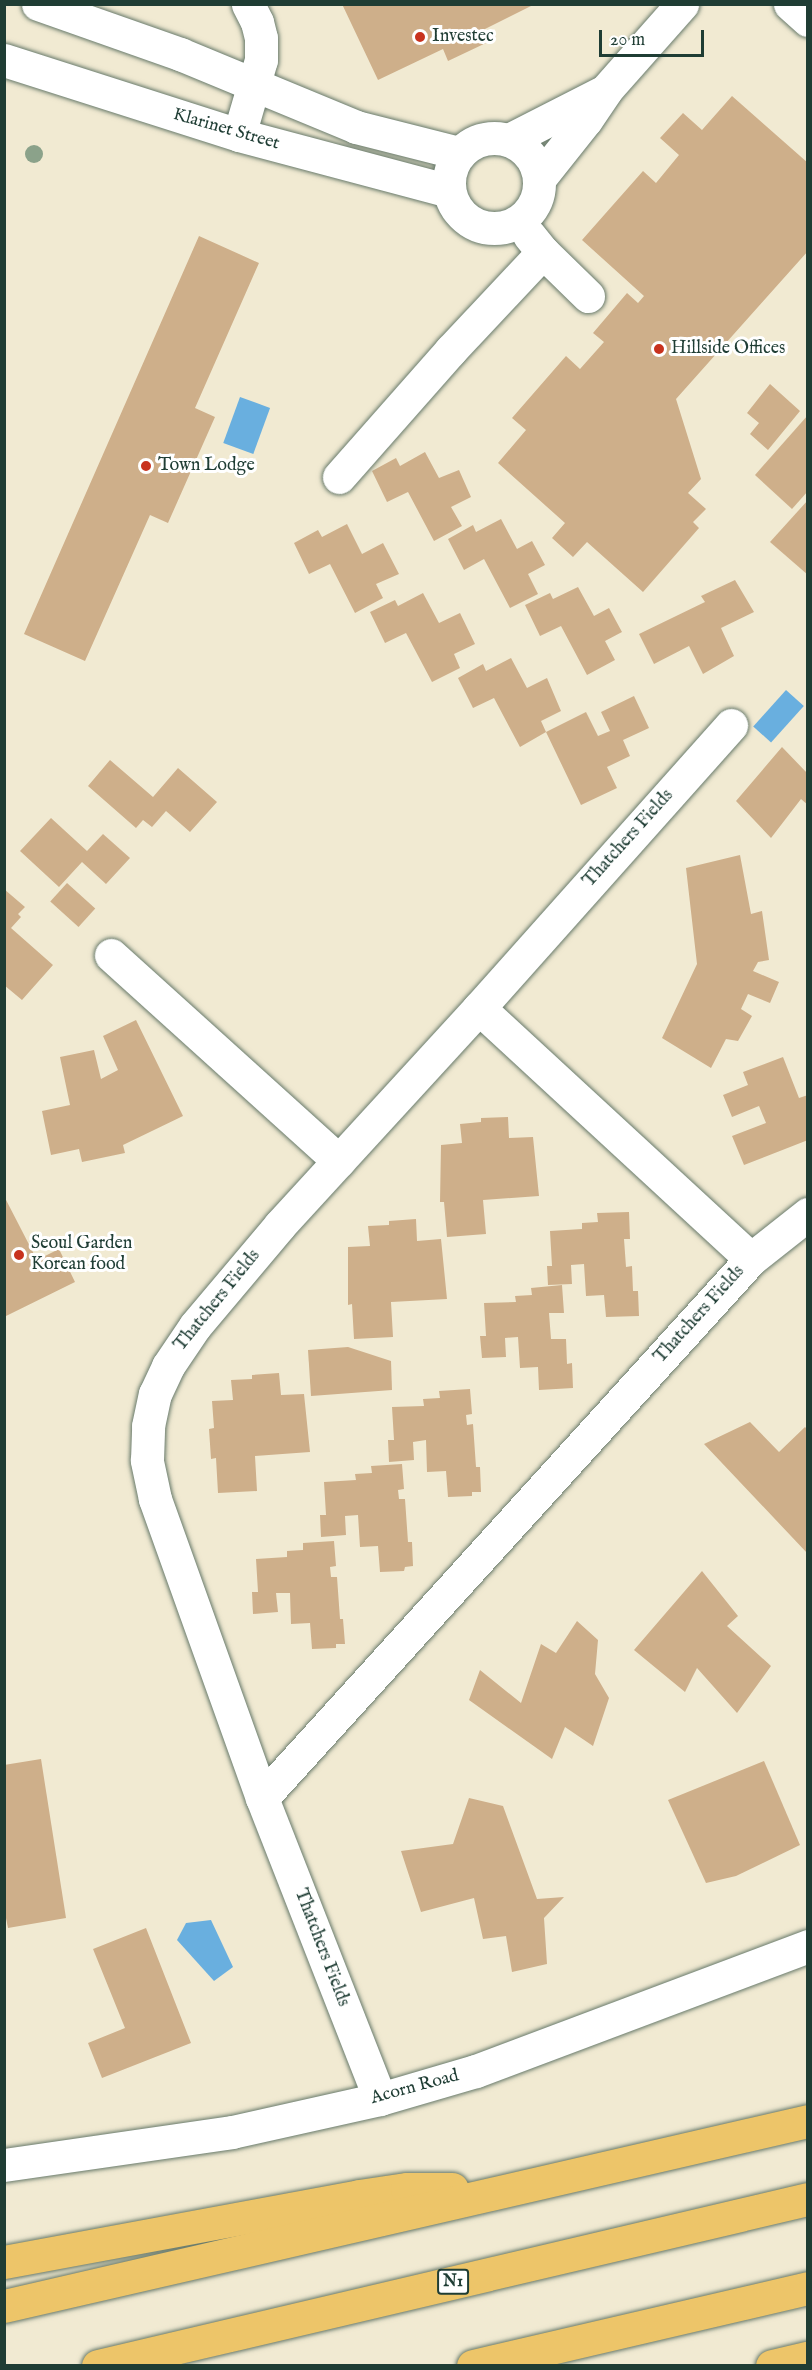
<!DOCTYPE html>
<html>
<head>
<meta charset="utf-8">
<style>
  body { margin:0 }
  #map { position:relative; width:812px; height:2370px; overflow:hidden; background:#f1ead2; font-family:"IM FELL English",serif }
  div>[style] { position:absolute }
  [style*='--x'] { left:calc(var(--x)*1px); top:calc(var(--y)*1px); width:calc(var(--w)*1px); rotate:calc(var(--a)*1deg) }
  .water>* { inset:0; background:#69afdf; transform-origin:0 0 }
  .building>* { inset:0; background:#ceaf8a; transform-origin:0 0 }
  .roads { filter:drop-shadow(0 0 2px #687a6b) drop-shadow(0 0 2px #687a6b) }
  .minor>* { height:33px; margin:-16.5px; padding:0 16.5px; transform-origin:16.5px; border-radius:16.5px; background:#fff }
  .minor>.ring { margin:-16.5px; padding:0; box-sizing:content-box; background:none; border:33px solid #fff; border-radius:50% }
  .highway>* { height:33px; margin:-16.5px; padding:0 16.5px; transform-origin:16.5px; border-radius:16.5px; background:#edc569 }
  .trees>* { width:18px; height:18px; margin:-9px; border-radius:50%; background:#8ba28a }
  .dots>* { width:16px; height:16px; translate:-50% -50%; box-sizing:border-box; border:3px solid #fff; border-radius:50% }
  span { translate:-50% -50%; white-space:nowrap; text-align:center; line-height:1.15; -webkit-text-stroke:6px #fff; paint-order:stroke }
  .shield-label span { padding:2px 4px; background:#fff; border:2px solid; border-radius:4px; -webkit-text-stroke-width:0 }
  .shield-label { font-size:16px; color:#1f3d34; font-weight:700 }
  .poi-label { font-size:18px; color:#1f3d34 }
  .left { translate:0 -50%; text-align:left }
  .street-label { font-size:18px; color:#1f3d34 }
  .frame { position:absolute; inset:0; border:6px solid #1f3d34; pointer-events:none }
  .scale { position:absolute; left:599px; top:30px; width:105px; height:27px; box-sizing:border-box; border:3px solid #1f3d34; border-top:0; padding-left:8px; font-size:18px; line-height:21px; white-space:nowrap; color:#1f3d34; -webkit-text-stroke:4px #fff; paint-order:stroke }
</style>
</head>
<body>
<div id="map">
  <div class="water">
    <i style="left:240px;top:397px;width:32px;height:49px;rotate:20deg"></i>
    <i style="left:786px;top:690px;width:24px;height:49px;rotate:42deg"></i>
    <i style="clip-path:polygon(211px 1920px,233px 1967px,214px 1981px,177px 1940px,186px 1923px)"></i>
  </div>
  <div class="building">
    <i style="clip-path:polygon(342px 4px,535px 4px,481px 31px,486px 43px,448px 61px,443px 49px,378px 80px)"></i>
    <i style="clip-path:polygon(732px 96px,808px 163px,808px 251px,676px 399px,701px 479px,688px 493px,706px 509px,693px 522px,699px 528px,643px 592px,587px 542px,573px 557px,552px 538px,565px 523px,498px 463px,526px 430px,512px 418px,566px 356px,580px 369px,604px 342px,593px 333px,627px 293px,638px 303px,644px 296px,582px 240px,643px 171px,656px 183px,679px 155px,660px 138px,683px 113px,702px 130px)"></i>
    <i style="clip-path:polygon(199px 236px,259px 263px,195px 408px,215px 417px,168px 523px,150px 515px,85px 661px,24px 634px)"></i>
    <i style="clip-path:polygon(770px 384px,800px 411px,768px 450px,750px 434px,759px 423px,747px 413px)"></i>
    <i style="clip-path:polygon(808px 415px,808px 491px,792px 509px,755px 475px)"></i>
    <i style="clip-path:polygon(425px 452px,439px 478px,459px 470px,471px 497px,451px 507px,462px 526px,434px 541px,408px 492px,387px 502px,372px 471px,396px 458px,400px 466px)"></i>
    <i style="clip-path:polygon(808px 500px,808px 575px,770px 542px)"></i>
    <i style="clip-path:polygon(501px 519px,517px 549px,532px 541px,545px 565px,528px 574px,538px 594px,510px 608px,484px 559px,464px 570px,448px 539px,473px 525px,476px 532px)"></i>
    <i style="clip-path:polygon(347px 524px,362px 554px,383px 543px,399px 574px,376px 584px,383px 598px,355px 613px,330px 564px,309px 574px,294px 543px,318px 530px,322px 537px)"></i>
    <i style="clip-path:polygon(735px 580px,754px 612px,721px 628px,734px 656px,703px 674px,689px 646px,654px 664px,639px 634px,705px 602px,701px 596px)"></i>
    <i style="clip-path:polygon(578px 587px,594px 616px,609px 608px,622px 632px,605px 641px,615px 660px,587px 675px,561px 626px,540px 636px,525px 605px,550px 593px,553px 599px)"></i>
    <i style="clip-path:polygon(423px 593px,439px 623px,460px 613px,475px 644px,454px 654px,460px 668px,432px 682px,406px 633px,385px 643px,370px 612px,395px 600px,398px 606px)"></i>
    <i style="clip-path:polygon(511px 658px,527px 688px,547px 678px,561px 711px,541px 721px,546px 732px,586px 712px,598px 736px,610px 731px,601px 712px,634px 696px,649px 728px,623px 740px,630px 756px,607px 767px,617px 788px,581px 805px,546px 732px,520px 747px,494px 698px,473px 708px,458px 678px,483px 664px,486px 671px)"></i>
    <i style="clip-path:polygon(782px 747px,808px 774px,808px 805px,801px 799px,771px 838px,736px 801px)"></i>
    <i style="clip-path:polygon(110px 760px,153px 797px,178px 768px,217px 802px,190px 832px,166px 811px,152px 827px,143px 820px,136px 828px,88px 786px)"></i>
    <i style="clip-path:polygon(51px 818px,87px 851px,103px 834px,130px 858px,106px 884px,82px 862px,59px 887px,20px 851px)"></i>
    <i style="clip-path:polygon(740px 855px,751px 914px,762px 911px,769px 960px,758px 962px,753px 971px,779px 982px,770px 1003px,748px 994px,741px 1009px,752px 1016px,738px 1041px,726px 1039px,711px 1068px,662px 1038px,697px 964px,686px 868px)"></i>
    <i style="left:67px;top:883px;width:38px;height:25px;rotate:42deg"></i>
    <i style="clip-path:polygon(4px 889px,25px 907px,18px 914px,21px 917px,11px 928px,53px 965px,22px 1000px,4px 985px)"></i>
    <i style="clip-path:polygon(136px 1020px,183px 1116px,123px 1145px,125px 1153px,82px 1162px,79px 1149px,51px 1155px,42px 1111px,70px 1105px,60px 1057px,94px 1050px,101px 1079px,118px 1070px,103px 1036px)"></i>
    <i style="clip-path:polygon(783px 1057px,799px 1098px,808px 1095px,808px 1140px,744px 1165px,732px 1136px,766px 1123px,759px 1106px,732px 1117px,723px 1095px,748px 1085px,743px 1072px)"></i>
    <i style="clip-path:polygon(508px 1117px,509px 1138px,533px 1137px,539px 1196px,483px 1200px,486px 1234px,447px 1237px,444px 1202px,440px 1202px,441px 1145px,462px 1143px,460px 1124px,481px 1122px,481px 1118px)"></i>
    <i style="clip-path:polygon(4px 1196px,37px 1260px,59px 1249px,75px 1282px,4px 1317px)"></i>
    <i style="clip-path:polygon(629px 1212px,630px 1239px,624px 1239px,626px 1267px,632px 1266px,633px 1291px,638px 1291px,639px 1316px,606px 1317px,604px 1295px,586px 1296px,584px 1264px,571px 1265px,572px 1284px,548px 1285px,547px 1266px,552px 1266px,550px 1231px,582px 1229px,582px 1223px,598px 1222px,597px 1213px)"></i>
    <i style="clip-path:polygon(416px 1219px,417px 1241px,441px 1239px,447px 1299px,391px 1302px,393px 1337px,354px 1339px,352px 1304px,348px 1305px,348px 1247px,370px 1246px,368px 1226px,389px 1225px,389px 1221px)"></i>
    <i style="clip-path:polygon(562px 1285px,564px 1313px,549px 1313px,551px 1339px,566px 1339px,567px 1364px,572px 1363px,573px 1388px,539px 1390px,538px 1367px,520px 1368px,518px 1337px,505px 1338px,506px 1357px,482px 1358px,480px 1336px,486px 1336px,484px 1303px,516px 1302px,515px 1296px,532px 1295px,531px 1288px)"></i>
    <i style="clip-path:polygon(348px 1347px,391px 1361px,392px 1390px,311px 1396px,308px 1350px)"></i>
    <i style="clip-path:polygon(279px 1373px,281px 1395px,304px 1394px,310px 1452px,255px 1456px,257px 1491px,218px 1493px,216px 1458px,211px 1459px,209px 1429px,214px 1428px,212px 1401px,233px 1400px,231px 1380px,252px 1379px,252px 1375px)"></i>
    <i style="clip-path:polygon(470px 1389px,472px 1414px,466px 1415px,467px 1425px,473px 1424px,476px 1467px,480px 1467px,481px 1492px,472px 1492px,472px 1496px,448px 1497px,446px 1471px,427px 1472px,426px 1440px,413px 1442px,414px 1460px,389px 1462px,388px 1440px,394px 1440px,392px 1407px,424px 1406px,423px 1399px,440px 1398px,439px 1391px)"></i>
    <i style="clip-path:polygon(750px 1422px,779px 1452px,805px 1427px,808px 1430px,808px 1554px,704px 1444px)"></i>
    <i style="clip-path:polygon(402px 1464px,404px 1489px,398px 1490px,399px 1499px,405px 1499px,408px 1542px,412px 1542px,413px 1566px,405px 1567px,404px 1571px,380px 1572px,378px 1546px,360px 1547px,358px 1515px,345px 1516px,346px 1535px,321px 1537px,320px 1515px,326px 1515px,324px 1482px,356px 1480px,355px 1474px,372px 1473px,371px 1466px)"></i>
    <i style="clip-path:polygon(334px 1541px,336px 1566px,330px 1567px,331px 1577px,337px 1577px,340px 1619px,343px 1619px,345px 1644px,336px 1644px,336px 1648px,312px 1649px,310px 1623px,291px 1624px,290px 1593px,276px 1593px,278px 1612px,253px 1614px,252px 1592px,258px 1592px,256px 1559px,287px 1557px,287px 1551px,303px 1550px,303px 1543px)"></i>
    <i style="clip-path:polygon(702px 1571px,738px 1616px,727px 1626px,771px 1666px,737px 1713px,697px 1668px,685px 1692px,634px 1650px)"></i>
    <i style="clip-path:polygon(577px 1621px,598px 1640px,595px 1674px,609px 1698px,593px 1746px,565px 1727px,552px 1759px,469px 1700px,480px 1670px,521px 1703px,541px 1644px,556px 1653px)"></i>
    <i style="clip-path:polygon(41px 1759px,66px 1918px,8px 1928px,4px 1908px,4px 1765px)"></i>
    <i style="clip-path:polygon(764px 1761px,800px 1845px,736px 1876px,706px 1883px,668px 1800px)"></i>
    <i style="clip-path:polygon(469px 1798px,503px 1806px,537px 1899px,564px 1897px,544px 1918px,547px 1964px,512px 1972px,506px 1936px,483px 1939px,474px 1898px,421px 1912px,401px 1851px,453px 1844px)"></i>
    <i style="clip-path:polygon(146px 1928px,191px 2043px,102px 2078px,88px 2043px,125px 2028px,93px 1949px)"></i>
  </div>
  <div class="roads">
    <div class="minor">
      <i style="--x:38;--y:4;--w:151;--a:19.4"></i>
      <i style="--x:180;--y:54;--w:191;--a:22.5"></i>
      <i style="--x:356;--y:127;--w:106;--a:14.2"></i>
      <i style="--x:790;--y:4;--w:24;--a:42"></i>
      <i style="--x:4;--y:60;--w:247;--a:17.7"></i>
      <i style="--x:239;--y:135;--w:217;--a:14.9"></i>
      <i style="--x:239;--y:135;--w:78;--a:-73.7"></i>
      <i style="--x:261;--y:60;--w:22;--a:-90"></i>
      <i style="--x:261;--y:38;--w:16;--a:-104"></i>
      <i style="--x:257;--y:22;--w:20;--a:-117"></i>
      <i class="ring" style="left:449px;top:138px;width:57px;height:57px"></i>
      <i style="--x:509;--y:140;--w:103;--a:-27.1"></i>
      <i style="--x:539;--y:179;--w:75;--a:-51.5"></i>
      <i style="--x:586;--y:120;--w:36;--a:-56"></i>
      <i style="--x:606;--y:90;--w:115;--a:-48.5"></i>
      <i style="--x:529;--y:235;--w:22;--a:51"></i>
      <i style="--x:543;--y:252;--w:63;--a:44.4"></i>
      <i style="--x:339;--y:477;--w:169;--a:-48.6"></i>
      <i style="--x:451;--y:350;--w:134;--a:-46.8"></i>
      <i style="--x:111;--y:955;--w:307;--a:42.1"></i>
      <i style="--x:479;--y:1008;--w:370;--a:42.7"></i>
      <i style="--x:262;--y:1798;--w:728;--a:-47.78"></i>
      <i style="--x:751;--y:1259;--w:73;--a:-38.3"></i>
      <i style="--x:380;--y:2099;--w:323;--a:-111.4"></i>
      <i style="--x:262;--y:1798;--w:318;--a:-109.7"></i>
      <i style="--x:155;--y:1499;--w:40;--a:-102"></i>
      <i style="--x:147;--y:1460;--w:34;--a:-88"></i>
      <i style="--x:148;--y:1426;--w:33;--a:-78"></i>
      <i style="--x:155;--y:1394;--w:31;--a:-65"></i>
      <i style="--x:168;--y:1366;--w:48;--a:-56"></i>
      <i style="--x:195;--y:1326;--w:132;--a:-49.9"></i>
      <i style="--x:280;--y:1225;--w:294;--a:-47.5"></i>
      <i style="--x:479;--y:1008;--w:379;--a:-48.3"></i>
      <i style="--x:4;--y:2165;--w:230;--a:-8.2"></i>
      <i style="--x:232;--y:2132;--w:152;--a:-12.6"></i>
      <i style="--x:380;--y:2099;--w:100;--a:-16.3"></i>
      <i style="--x:476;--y:2071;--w:355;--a:-20.6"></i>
    </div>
    <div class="highway">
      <i style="--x:4;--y:2262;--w:361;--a:-10.5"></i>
      <i style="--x:359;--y:2196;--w:49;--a:-8.3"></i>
      <i style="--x:407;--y:2189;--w:45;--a:0"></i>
      <i style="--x:4;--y:2306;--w:825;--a:-12.96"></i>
      <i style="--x:98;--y:2366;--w:729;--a:-13.24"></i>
      <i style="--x:473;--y:2366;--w:344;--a:-13.1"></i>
      <i style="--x:772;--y:2366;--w:37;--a:-13"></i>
    </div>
  </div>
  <div class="trees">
    <i style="left:34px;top:154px"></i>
  </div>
  <div class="dots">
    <i style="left:420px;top:37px;background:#c8321e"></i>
    <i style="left:659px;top:349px;background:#c8321e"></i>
    <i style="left:146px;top:466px;background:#c8321e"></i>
    <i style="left:19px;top:1255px;background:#c8321e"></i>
  </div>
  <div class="shield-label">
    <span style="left:453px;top:2282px">N1</span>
  </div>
  <div class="poi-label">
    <span class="left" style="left:432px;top:37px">Investec</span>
    <span class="left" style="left:671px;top:349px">Hillside Offices</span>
    <span class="left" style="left:158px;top:466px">Town Lodge</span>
    <span class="left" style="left:31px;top:1255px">Seoul Garden<br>Korean food</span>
  </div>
  <div class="street-label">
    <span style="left:226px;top:130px;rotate:16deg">Klarinet Street</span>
    <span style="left:629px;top:839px;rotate:-48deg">Thatchers Fields</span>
    <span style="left:218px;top:1301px;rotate:-51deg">Thatchers Fields</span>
    <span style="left:700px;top:1315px;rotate:-48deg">Thatchers Fields</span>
    <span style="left:321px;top:1948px;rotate:69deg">Thatchers Fields</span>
    <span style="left:415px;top:2088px;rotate:-15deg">Acorn Road</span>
  </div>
  <div class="frame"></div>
  <div class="scale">20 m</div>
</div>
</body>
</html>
